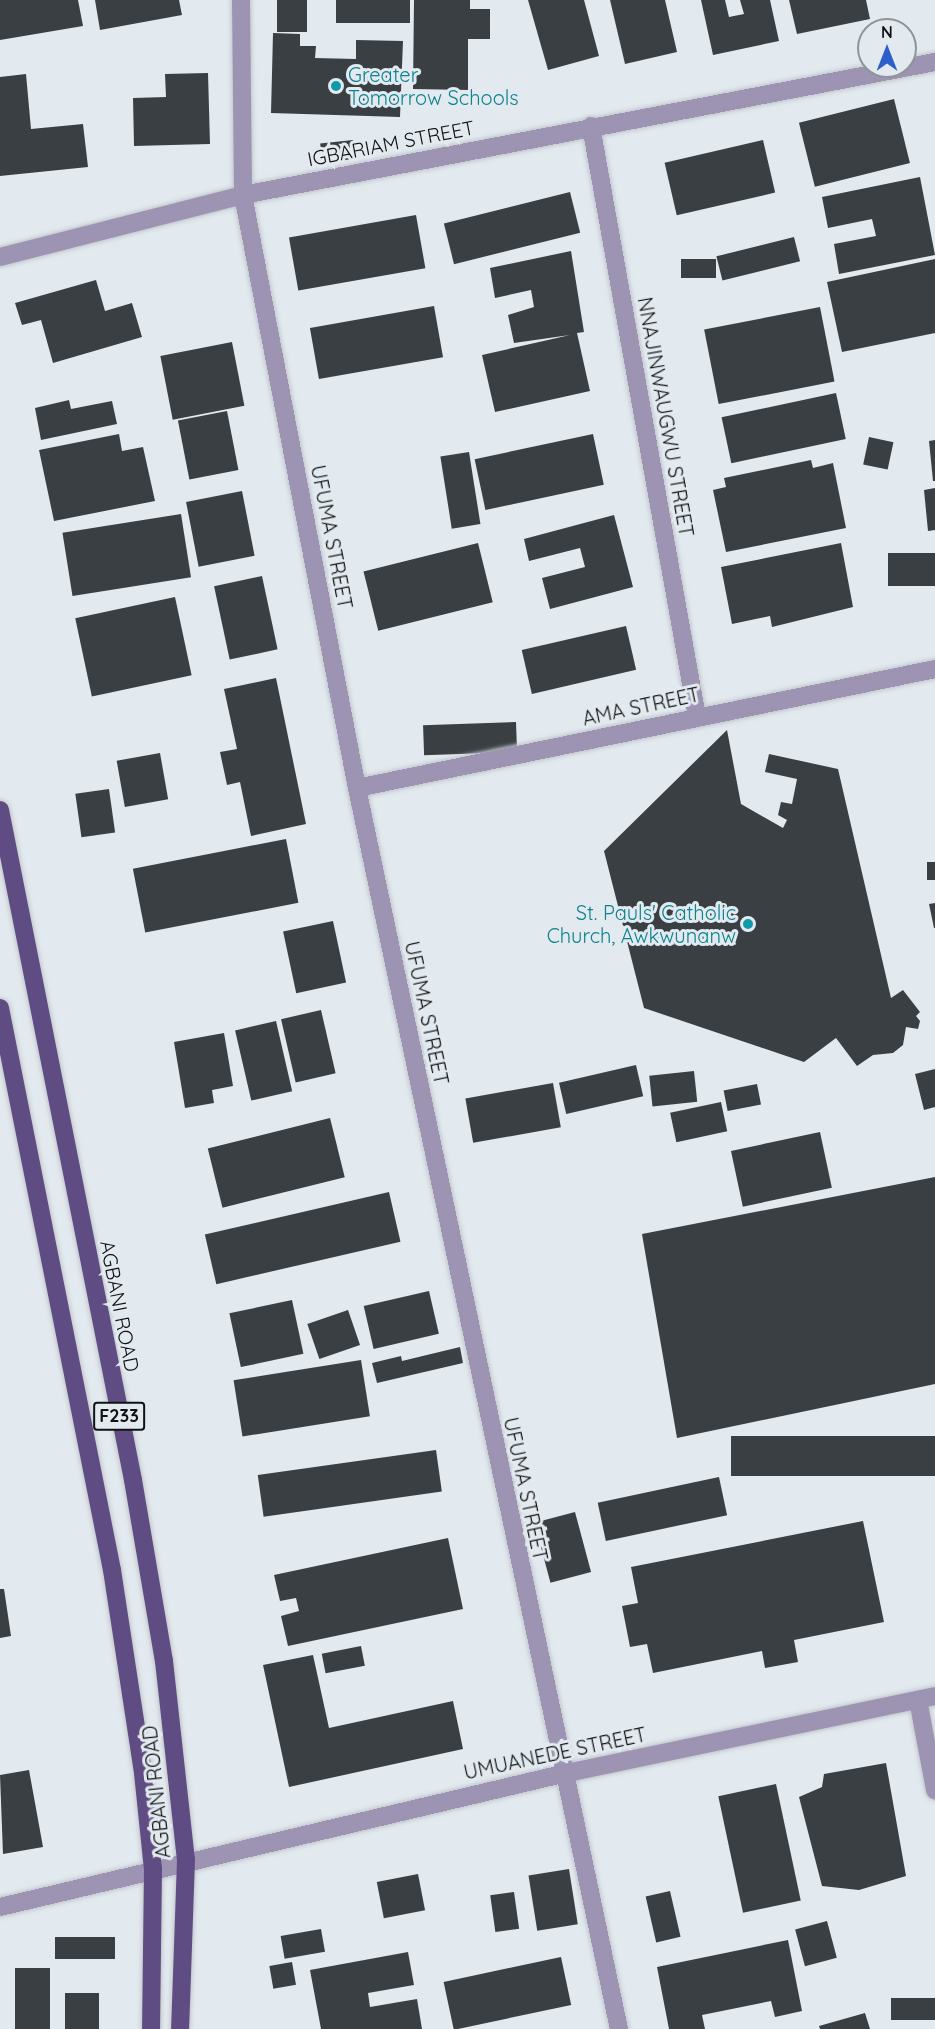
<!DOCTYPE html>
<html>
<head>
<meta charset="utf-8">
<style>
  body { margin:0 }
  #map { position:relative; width:935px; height:2029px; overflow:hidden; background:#e3eaef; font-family:Quicksand,sans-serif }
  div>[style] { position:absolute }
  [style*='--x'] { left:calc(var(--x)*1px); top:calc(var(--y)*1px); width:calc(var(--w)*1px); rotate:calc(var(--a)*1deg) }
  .building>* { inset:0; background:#3a3f43; transform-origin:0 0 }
  .roads { filter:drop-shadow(0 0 2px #c1c7cc) drop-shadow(0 0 2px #c1c7cc) }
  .minor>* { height:18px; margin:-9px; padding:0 9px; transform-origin:9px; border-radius:9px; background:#9d93b3 }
  .major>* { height:18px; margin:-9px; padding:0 9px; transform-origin:9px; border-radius:9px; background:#5f4c83 }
  .dots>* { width:16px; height:16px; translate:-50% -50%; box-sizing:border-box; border:3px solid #e3eaef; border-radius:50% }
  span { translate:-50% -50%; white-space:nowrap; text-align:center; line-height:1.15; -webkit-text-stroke:6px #e3eaef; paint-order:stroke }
  .shield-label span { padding:2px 4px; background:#e3eaef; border:2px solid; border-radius:4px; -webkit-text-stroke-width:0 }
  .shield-label { font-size:18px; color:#101214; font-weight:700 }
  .culture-label { font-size:20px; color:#0d838f }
  .left { translate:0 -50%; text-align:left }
  .right { translate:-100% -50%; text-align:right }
  .street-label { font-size:20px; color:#101214 }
  .north { position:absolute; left:857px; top:18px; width:60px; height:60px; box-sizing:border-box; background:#e3eaef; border:2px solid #8f9497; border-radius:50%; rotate:0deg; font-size:16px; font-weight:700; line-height:24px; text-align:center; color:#101214 }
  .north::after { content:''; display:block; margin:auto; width:21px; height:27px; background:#2c5ecc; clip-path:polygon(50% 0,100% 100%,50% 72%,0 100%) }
</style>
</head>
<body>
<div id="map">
  <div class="building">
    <i style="clip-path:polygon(0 0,78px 0,83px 26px,0 40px)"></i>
    <i style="clip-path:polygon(95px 0,179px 0,182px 15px,100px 30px)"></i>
    <i style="left:277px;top:0;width:30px;height:32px"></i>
    <i style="left:336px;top:0;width:74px;height:23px"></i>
    <i style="clip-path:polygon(414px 0,470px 0,470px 9px,490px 9px,490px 39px,468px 39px,468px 90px,413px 89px)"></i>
    <i style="clip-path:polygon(528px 0,584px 0,599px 56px,548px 70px)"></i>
    <i style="clip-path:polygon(610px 0,665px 0,677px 52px,625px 64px)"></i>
    <i style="clip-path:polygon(701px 0,725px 0,729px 17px,744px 14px,740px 0,770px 0,779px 41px,713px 55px)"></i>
    <i style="clip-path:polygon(789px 0,866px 0,870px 19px,797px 34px)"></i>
    <i style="clip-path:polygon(273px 33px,300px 34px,300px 46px,316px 46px,315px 58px,356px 59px,356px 40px,403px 41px,400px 117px,271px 113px)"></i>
    <i style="clip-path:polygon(208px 73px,210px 144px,134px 146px,133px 98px,166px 97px,165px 74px)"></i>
    <i style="clip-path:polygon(26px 74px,31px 129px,83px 124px,88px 167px,0 176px,0 77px)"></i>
    <i style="left:894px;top:99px;width:66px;height:98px;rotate:76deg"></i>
    <i style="left:353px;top:140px;width:19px;height:33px;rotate:84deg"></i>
    <i style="left:763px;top:140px;width:54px;height:101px;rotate:77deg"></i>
    <i style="clip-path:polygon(920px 177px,935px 255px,839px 274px,834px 244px,876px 236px,872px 219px,828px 228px,822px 197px)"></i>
    <i style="left:570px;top:192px;width:42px;height:130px;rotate:76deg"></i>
    <i style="left:416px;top:215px;width:54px;height:129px;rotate:80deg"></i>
    <i style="left:794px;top:237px;width:25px;height:80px;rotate:76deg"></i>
    <i style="clip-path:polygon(571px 251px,584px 332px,577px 333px,590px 391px,495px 412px,482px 355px,570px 335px,514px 343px,508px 315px,534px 307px,531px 290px,495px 298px,490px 268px)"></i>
    <i style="left:716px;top:259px;width:19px;height:35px;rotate:90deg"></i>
    <i style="clip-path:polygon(935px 259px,935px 333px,842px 352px,827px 282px)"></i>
    <i style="clip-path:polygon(96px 280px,105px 311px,132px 303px,142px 337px,53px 363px,41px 320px,22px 325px,15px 303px)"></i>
    <i style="left:434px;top:306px;width:52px;height:126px;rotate:80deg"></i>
    <i style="left:820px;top:307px;width:76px;height:118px;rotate:79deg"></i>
    <i style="left:232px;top:342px;width:65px;height:73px;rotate:79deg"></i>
    <i style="left:836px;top:393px;width:47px;height:117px;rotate:78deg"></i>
    <i style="clip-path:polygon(69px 400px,71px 409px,112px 401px,117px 424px,41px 440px,35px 408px)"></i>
    <i style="left:227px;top:411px;width:60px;height:50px;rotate:79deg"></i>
    <i style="clip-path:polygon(119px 434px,122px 451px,143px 447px,155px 501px,54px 521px,39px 450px)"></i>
    <i style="left:593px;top:434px;width:52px;height:121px;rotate:78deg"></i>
    <i style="left:869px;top:437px;width:25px;height:28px;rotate:12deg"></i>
    <i style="clip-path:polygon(935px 440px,935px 481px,933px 481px,929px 441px)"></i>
    <i style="left:469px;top:452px;width:73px;height:29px;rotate:81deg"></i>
    <i style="clip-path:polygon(811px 460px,813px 468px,833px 463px,846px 528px,726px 552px,713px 490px,726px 487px,724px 478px)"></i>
    <i style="clip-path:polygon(935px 488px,935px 530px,928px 531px,924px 490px)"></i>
    <i style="left:242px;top:491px;width:66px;height:57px;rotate:79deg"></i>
    <i style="left:181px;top:514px;width:64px;height:120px;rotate:81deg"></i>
    <i style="clip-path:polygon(614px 515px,633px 587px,550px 609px,542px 578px,585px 567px,580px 548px,529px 561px,524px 539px)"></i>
    <i style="left:478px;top:543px;width:61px;height:118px;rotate:76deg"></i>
    <i style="clip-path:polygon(841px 543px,853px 607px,772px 627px,770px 616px,732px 624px,721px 567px)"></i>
    <i style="left:935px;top:553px;width:33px;height:47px;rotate:90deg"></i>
    <i style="left:262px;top:576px;width:75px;height:49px;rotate:78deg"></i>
    <i style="left:175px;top:597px;width:80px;height:102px;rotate:78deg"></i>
    <i style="left:626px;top:626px;width:45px;height:107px;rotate:77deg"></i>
    <i style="clip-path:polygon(276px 678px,306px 824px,251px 836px,240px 782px,227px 785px,220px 752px,237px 749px,224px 689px)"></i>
    <i style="left:516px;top:722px;width:30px;height:93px;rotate:88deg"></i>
    <i style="clip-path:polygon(727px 730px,741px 804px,783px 828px,787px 820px,778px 815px,781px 802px,792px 804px,797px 779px,765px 772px,769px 754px,838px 769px,891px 998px,903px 990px,920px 1012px,916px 1016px,920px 1021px,918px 1029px,906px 1027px,903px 1045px,893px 1053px,873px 1055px,857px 1066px,836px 1038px,804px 1062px,644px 1008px,604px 851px)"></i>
    <i style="left:160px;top:753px;width:47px;height:44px;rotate:80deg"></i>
    <i style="left:109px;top:789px;width:44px;height:34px;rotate:82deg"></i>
    <i style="left:286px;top:839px;width:65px;height:156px;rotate:79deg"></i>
    <i style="left:927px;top:862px;width:8px;height:18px"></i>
    <i style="clip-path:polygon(935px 903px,935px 928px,934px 928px,929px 904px)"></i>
    <i style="left:333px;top:921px;width:63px;height:51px;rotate:78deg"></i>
    <i style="left:321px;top:1010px;width:65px;height:41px;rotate:77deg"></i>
    <i style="left:276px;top:1021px;width:72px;height:42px;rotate:77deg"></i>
    <i style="clip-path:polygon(224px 1033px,233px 1086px,212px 1090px,214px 1103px,185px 1108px,174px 1042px)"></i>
    <i style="left:636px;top:1065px;width:32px;height:79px;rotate:77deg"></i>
    <i style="clip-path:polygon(935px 1069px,935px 1107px,924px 1110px,915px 1074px)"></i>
    <i style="left:694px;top:1071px;width:31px;height:45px;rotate:84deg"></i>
    <i style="left:553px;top:1083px;width:45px;height:89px;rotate:80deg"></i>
    <i style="left:757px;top:1084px;width:21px;height:34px;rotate:79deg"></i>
    <i style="left:721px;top:1102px;width:30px;height:52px;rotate:78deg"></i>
    <i style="left:330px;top:1118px;width:61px;height:126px;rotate:76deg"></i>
    <i style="left:820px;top:1132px;width:57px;height:91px;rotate:78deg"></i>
    <i style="clip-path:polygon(935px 1177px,935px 1384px,677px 1438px,642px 1234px)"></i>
    <i style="left:389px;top:1192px;width:51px;height:189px;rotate:77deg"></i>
    <i style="left:429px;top:1291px;width:44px;height:67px;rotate:77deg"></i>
    <i style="left:292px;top:1300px;width:55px;height:64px;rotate:78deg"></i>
    <i style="left:348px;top:1310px;width:37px;height:43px;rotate:71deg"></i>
    <i style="clip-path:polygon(460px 1347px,463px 1363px,377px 1383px,372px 1363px,401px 1356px,402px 1361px)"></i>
    <i style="left:361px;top:1360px;width:57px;height:129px;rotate:81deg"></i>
    <i style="left:935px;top:1436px;width:40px;height:204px;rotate:90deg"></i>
    <i style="left:436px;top:1450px;width:42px;height:180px;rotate:82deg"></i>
    <i style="left:719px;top:1477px;width:39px;height:124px;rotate:78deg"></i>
    <i style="left:575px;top:1512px;width:62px;height:42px;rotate:75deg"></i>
    <i style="clip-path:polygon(863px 1521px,884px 1622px,794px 1640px,798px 1662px,765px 1668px,762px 1651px,653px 1673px,647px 1644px,630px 1647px,622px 1606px,638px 1603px,631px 1567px)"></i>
    <i style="clip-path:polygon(448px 1538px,463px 1609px,288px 1646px,281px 1616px,299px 1611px,296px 1598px,280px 1601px,274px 1575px)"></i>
    <i style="clip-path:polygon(0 1589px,4px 1589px,11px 1636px,0 1638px)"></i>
    <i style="left:361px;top:1646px;width:20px;height:40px;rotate:79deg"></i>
    <i style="clip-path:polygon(313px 1655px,329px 1728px,453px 1701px,463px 1749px,289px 1787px,263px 1665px)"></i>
    <i style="clip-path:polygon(886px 1763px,906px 1876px,859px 1890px,822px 1886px,799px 1797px,822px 1787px,824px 1774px)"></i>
    <i style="clip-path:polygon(29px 1770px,43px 1847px,3px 1854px,0 1775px)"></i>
    <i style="left:776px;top:1784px;width:119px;height:59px;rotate:78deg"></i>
    <i style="left:569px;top:1869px;width:56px;height:41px;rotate:81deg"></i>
    <i style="left:418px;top:1874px;width:37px;height:42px;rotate:79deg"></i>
    <i style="left:670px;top:1891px;width:47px;height:25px;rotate:77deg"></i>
    <i style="left:514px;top:1892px;width:37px;height:24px;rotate:82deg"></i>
    <i style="left:827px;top:1921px;width:38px;height:33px;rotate:75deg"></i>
    <i style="left:321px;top:1929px;width:23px;height:41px;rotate:80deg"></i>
    <i style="left:55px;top:1937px;width:60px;height:22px"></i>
    <i style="clip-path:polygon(788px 1940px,802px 2011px,775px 2017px,771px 2001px,702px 2015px,705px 2029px,669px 2029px,657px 1967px)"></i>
    <i style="clip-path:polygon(408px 1952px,414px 1985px,368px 1993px,370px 2007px,417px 1999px,422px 2029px,321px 2029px,310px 1970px)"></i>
    <i style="left:561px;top:1957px;width:49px;height:120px;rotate:78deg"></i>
    <i style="left:292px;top:1962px;width:23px;height:23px;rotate:80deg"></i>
    <i style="left:15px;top:1968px;width:35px;height:61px"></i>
    <i style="left:65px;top:1993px;width:34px;height:36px"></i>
    <i style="left:935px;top:1998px;width:22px;height:44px;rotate:90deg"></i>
    <i style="clip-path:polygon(865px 2013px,870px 2029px,820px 2029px,819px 2026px)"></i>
  </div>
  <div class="roads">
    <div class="minor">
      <i style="--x:241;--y:0;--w:195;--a:89.4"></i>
      <i style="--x:243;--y:195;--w:604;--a:79.12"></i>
      <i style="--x:357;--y:788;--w:1268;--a:78.08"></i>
      <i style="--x:591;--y:126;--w:600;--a:79.83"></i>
      <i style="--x:0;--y:257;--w:251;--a:-14.3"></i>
      <i style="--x:243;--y:195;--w:705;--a:-10.88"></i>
      <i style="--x:357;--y:788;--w:590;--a:-11.63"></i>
      <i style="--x:918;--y:1700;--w:92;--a:79.3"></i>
      <i style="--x:0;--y:1907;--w:578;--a:-13.31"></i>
      <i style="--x:562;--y:1774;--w:381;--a:-11.8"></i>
    </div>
    <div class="major">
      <i style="--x:0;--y:810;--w:683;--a:78.77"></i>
      <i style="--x:133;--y:1480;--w:184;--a:80.3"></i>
      <i style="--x:164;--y:1661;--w:200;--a:83.7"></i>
      <i style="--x:186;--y:1860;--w:169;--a:92"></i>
      <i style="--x:0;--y:1008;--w:573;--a:78.73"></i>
      <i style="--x:112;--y:1570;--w:205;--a:81.3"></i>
      <i style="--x:143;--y:1773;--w:97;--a:84.1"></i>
      <i style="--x:153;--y:1869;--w:160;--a:90.7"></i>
    </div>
  </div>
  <div class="dots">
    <i style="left:336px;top:86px;background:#0f9aa8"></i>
    <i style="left:748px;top:924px;background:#0f9aa8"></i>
  </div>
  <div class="shield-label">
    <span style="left:119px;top:1416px">F233</span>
  </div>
  <div class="culture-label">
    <span class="left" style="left:348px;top:86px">Greater<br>Tomorrow Schools</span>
    <span class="right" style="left:736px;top:924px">St. Pauls' Catholic<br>Church, Awkwunanw</span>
  </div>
  <div class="street-label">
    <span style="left:391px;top:143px;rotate:-11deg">IGBARIAM STREET</span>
    <span style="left:666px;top:417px;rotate:80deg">NNAJINWAUGWU STREET</span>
    <span style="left:332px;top:537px;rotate:79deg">UFUMA STREET</span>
    <span style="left:641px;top:706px;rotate:-12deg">AMA STREET</span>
    <span style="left:427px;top:1013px;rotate:78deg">UFUMA STREET</span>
    <span style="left:120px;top:1306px;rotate:79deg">AGBANI ROAD</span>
    <span style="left:526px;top:1489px;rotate:78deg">UFUMA STREET</span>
    <span style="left:555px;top:1753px;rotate:-12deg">UMUANEDE STREET</span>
    <span style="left:156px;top:1792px;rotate:-96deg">AGBANI ROAD</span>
  </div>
  <div class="north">N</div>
</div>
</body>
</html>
